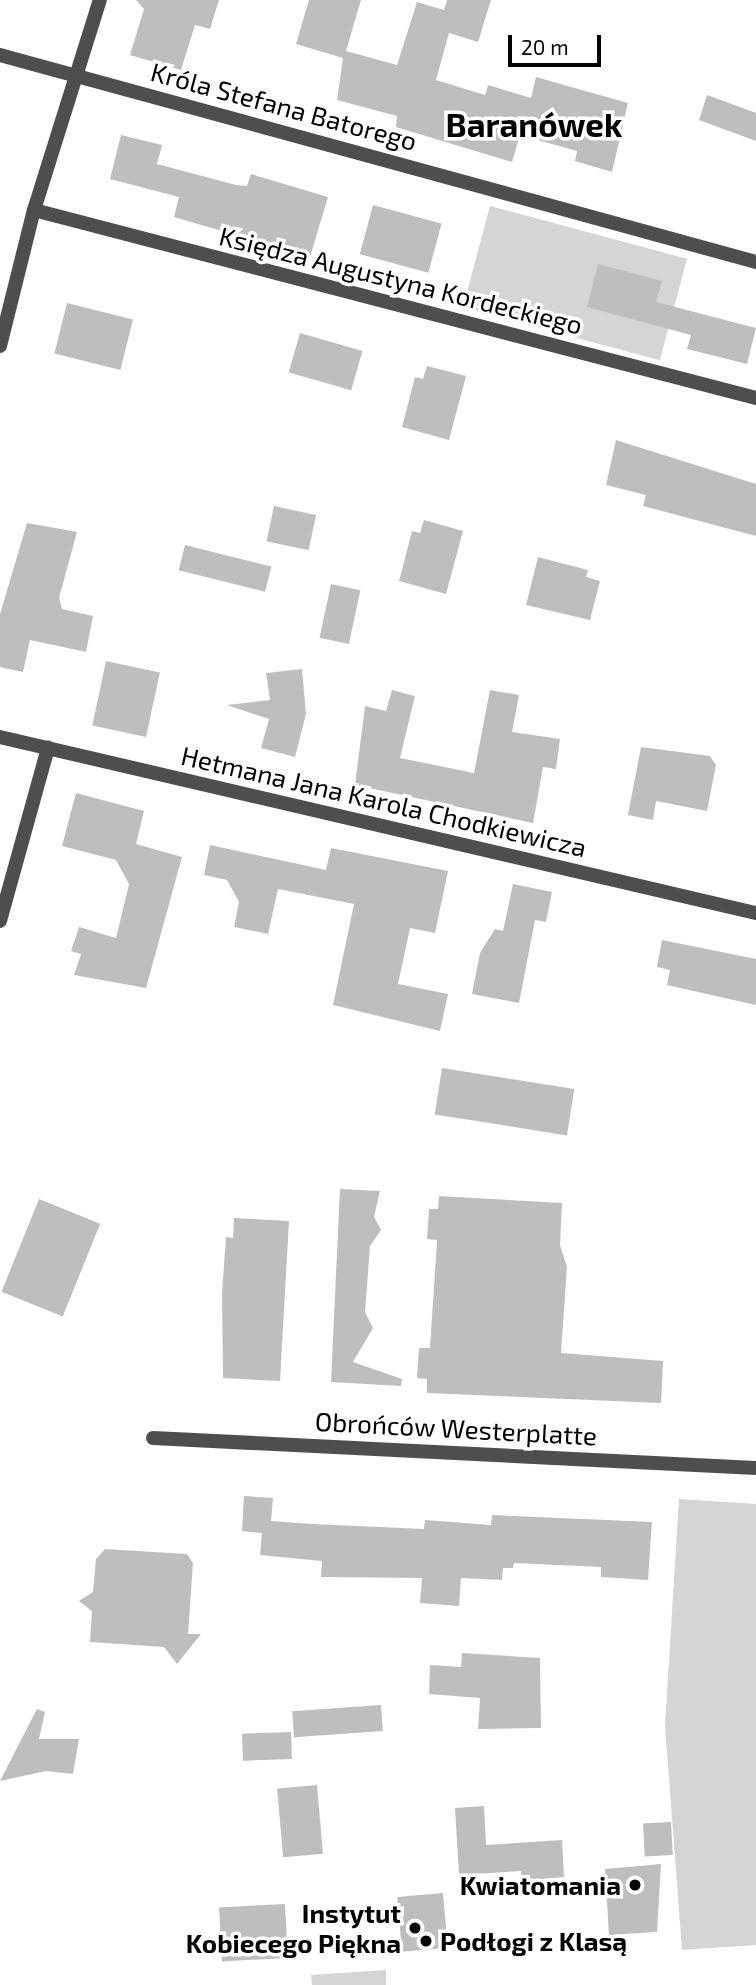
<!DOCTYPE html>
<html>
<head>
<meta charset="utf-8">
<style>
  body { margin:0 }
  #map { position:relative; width:756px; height:1985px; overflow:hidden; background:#fff; font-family:"Exo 2",sans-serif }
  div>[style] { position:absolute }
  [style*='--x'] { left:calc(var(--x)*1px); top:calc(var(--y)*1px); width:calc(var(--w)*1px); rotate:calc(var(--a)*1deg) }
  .green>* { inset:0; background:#d5d5d5; transform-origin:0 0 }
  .building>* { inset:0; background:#bebebe; transform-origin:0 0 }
  .minor>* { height:14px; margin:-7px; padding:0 7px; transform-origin:7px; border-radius:7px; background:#4e4e4e }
  .dots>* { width:19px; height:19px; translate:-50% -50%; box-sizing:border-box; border:4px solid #fff; border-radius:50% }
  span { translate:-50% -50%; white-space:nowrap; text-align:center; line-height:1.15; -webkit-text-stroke:7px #fff; paint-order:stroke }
  .street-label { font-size:26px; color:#000 }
  .poi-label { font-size:26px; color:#000; font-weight:700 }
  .right { translate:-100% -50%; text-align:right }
  .left { translate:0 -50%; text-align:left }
  .district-label { font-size:33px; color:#000; font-weight:700 }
  .scale { position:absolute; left:508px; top:35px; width:93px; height:32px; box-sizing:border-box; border:4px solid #000; border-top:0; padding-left:9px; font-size:21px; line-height:24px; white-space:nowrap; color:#000; -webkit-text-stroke:5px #fff; paint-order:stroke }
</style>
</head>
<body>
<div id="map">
  <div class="green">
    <i style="left:490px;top:206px;width:204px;height:105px;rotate:15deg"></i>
    <i style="clip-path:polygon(679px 1499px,756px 1504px,756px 1945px,682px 1950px,665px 1726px)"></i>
    <i style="clip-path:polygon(386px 1970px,386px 1985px,312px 1985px,311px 1975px)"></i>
  </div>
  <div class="building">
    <i style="clip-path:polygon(136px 0,219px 0,210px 29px,195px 25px,181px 70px,130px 55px,144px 9px)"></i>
    <i style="clip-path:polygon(309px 0,361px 0,346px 51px,397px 65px,417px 2px,444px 10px,447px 0,491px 0,478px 42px,449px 33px,436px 80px,485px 95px,488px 85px,531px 98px,536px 77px,628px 103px,612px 172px,575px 161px,577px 151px,520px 135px,512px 162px,396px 127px,397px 116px,337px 100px,343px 58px,296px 44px)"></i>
    <i style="clip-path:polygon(707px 95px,756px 113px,756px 141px,699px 120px)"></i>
    <i style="clip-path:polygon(121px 135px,162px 145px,157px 164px,236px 185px,247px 186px,251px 174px,328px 197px,310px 257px,174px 217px,179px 197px,110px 179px)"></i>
    <i style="left:373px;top:205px;width:71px;height:51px;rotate:15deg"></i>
    <i style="clip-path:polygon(598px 264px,662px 281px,656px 302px,756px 328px,747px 364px,687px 349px,691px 335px,587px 307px)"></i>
    <i style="left:67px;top:303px;width:68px;height:52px;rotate:14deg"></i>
    <i style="left:300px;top:333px;width:65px;height:41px;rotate:16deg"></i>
    <i style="clip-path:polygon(427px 366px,466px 376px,449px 440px,402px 427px,415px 377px,423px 379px)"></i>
    <i style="clip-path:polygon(616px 440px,756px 484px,756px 536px,643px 506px,646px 495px,606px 485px)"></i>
    <i style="left:274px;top:506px;width:43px;height:36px;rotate:12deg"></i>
    <i style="clip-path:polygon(424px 520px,463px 531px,446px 594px,399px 581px,412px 531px,420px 533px)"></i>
    <i style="clip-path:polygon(27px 523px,77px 532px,59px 598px,62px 609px,93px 616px,86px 652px,30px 640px,23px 672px,0 667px,0 614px)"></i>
    <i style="left:185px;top:545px;width:89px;height:26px;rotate:14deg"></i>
    <i style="clip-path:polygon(538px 557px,588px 570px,586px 577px,600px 581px,590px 620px,526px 605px)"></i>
    <i style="left:331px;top:584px;width:30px;height:55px;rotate:12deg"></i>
    <i style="left:106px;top:661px;width:55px;height:66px;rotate:12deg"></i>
    <i style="clip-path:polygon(302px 669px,306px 714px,295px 757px,261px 748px,269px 719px,227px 705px,270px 700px,266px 673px)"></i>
    <i style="clip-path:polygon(392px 690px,415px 696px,400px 758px,474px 773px,490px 690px,519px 695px,512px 732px,560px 739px,556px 769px,543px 767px,533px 823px,355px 785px,365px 706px,386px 711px)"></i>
    <i style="clip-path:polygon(641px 747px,710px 756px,716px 765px,707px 811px,656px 801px,653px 820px,628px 815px)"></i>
    <i style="clip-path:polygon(76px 793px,144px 811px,136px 844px,182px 857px,146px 988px,74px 975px,81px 954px,71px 951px,79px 927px,116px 938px,129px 884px,116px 860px,62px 846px)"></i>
    <i style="clip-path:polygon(210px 845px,326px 870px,331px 848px,448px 871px,435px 933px,410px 928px,398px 984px,448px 994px,440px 1031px,333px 1005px,354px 904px,278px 889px,268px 934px,234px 927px,239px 902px,227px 880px,204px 875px)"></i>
    <i style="clip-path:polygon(513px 884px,552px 892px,546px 922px,535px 920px,519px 1003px,472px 994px,480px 953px,495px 929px,503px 931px)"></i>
    <i style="clip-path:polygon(662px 940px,756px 959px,756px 1005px,667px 985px,670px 970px,657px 967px)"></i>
    <i style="left:442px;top:1068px;width:134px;height:47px;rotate:9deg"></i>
    <i style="clip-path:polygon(340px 1189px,380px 1191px,374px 1217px,381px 1230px,370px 1246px,365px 1312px,373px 1328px,353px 1362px,402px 1379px,401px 1386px,331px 1382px)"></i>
    <i style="clip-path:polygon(439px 1196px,562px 1203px,560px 1245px,567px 1267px,561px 1353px,663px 1361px,661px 1403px,427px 1393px,427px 1379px,417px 1378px,419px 1348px,430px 1348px,437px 1240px,427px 1239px,429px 1209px,438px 1209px)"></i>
    <i style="left:39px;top:1199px;width:66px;height:100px;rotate:22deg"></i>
    <i style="clip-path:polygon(234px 1218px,289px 1221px,280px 1381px,223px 1378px,222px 1293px,226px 1237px,233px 1238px)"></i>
    <i style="clip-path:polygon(244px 1496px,273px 1498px,271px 1521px,313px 1524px,424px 1529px,425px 1520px,491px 1525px,492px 1515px,652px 1522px,648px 1580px,601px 1577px,601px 1567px,514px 1563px,513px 1568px,503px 1568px,502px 1580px,461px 1578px,459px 1606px,420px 1603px,422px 1578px,321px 1577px,322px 1561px,260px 1555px,262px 1533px,242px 1531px)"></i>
    <i style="clip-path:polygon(105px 1549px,187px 1554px,193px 1563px,188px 1634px,201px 1634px,177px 1664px,164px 1647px,90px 1642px,92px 1611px,79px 1601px,93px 1592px,96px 1559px)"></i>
    <i style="clip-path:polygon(462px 1653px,540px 1658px,541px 1728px,478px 1729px,480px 1698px,429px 1694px,430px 1665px,461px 1667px)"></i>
    <i style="left:381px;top:1705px;width:26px;height:89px;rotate:86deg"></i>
    <i style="clip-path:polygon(37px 1709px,45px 1712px,39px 1739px,79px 1739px,73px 1774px,46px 1771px,0 1781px)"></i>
    <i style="left:291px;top:1732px;width:27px;height:49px;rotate:88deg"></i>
    <i style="left:317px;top:1785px;width:69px;height:40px;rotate:85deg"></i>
    <i style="clip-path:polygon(484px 1806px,486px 1845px,562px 1840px,564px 1877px,522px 1881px,521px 1871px,459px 1875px,455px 1808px)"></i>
    <i style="left:671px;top:1822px;width:33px;height:28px;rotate:87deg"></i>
    <i style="clip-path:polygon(661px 1864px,657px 1932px,609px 1935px,605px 1869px)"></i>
    <i style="left:443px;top:1893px;width:55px;height:46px;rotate:85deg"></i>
    <i style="left:285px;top:1904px;width:54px;height:66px;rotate:87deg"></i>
  </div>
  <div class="minor">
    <i style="--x:0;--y:55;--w:784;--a:15.31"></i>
    <i style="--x:34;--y:210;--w:746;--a:14.6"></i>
    <i style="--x:0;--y:346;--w:140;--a:-76"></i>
    <i style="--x:34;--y:210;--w:220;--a:-72.6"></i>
    <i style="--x:0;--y:737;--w:776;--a:13.11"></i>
    <i style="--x:0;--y:921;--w:180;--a:-74.5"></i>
    <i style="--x:153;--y:1438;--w:604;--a:2.85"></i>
  </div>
  <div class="dots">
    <i style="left:635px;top:1885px;background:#000"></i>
    <i style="left:415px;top:1928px;background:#000"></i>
    <i style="left:426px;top:1941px;background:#000"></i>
  </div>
  <div class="street-label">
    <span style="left:284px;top:106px;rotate:15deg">Króla Stefana Batorego</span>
    <span style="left:401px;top:280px;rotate:14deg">Księdza Augustyna Kordeckiego</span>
    <span style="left:384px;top:801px;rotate:13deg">Hetmana Jana Karola Chodkiewicza</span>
    <span style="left:456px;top:1428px;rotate:3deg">Obrońców Westerplatte</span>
  </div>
  <div class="poi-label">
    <span class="right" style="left:621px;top:1885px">Kwiatomania</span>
    <span class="right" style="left:401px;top:1928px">Instytut<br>Kobiecego Piękna</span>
    <span class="left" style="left:440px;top:1941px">Podłogi z Klasą</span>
  </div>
  <div class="district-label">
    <span style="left:534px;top:125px">Baranówek</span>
  </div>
  <div class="scale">20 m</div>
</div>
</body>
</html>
